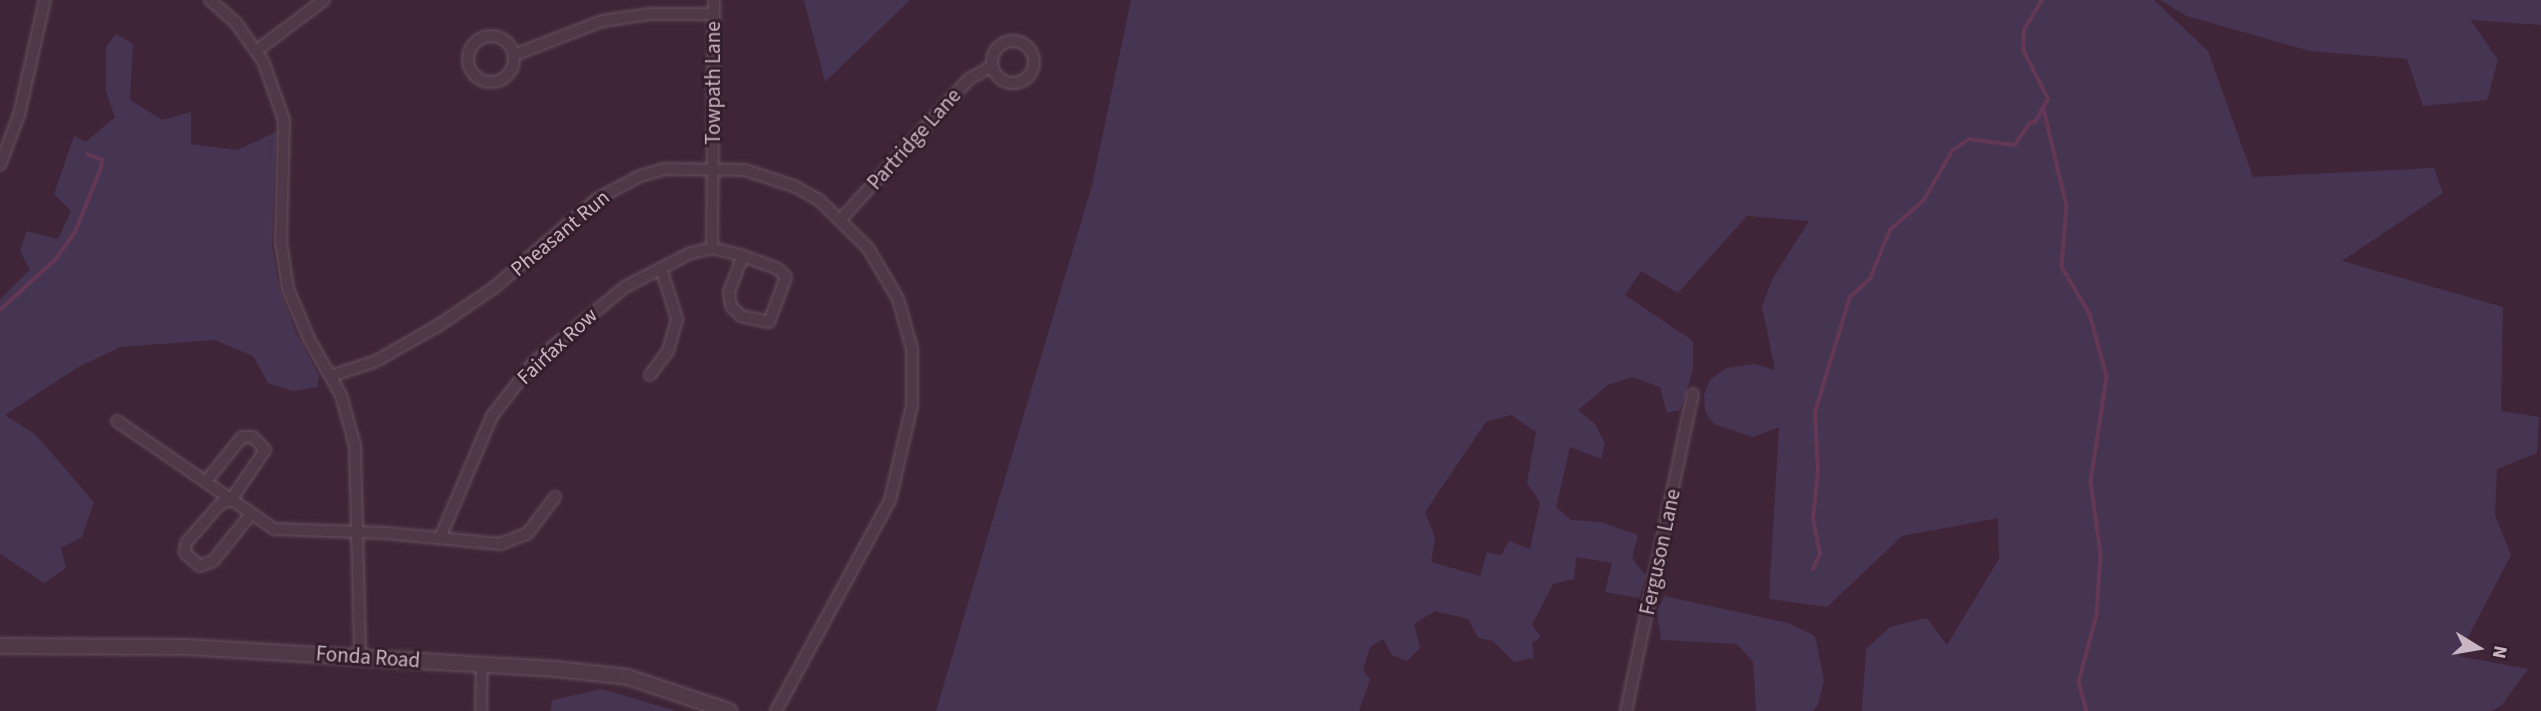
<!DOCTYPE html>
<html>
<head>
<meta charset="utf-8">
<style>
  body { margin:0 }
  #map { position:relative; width:2541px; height:711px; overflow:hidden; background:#3f2537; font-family:"Source Sans 3",sans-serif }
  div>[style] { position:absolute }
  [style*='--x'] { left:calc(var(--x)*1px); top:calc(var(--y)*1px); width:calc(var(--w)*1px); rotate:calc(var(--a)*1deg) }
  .green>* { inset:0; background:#463552 }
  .stream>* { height:3.5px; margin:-1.75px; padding:0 1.75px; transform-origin:1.75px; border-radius:1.75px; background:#643755 }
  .roads { filter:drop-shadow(0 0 2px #67515f) drop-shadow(0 0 2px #67515f) }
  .minor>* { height:10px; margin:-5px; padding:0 5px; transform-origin:5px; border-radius:5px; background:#4f3948 }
  .minor>.ring { margin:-5px; padding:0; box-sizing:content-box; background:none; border:10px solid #4f3948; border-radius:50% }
  .tertiary>* { height:14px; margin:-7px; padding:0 7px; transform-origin:7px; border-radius:7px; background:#4f3948 }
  span { translate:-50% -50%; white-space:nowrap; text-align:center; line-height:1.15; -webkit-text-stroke:6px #341e2d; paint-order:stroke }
  .street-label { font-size:21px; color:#cab5c2 }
  .north { position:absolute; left:2443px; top:613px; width:70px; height:70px; -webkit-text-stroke:5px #341e2d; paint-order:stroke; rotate:101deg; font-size:19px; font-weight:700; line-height:28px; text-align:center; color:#cab5c2 }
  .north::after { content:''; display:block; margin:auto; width:24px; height:32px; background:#cab5c2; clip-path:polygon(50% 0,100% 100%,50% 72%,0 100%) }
</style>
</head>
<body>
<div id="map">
  <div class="green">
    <i style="clip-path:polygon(804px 0,910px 0,825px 82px)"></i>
    <i style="clip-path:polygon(evenodd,1131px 0,2154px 0,2208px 51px,2253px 177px,2434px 168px,2443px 193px,2342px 261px,2503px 307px,2501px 411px,2539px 417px,2537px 453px,2497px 469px,2495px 515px,2511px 555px,2458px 656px,2528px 669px,2501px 706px,2491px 711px,1862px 711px,1866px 649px,1890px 627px,1927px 618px,1947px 645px,1999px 559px,1998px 518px,1902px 536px,1827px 607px,1769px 599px,1779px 427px,1753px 437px,1714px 424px,1705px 412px,1704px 394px,1710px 380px,1726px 368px,1755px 364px,1775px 370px,1762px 306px,1773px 278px,1809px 221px,1747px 216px,1678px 293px,1641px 271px,1625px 295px,1693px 341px,1693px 370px,1680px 410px,1667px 413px,1660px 387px,1632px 377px,1608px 385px,1578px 410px,1595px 424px,1605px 444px,1601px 459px,1570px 447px,1556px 507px,1571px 520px,1601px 522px,1638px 535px,1632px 558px,1646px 576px,1639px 598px,1605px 592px,1612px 563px,1576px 557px,1574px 579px,1553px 584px,1532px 625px,1541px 637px,1532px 643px,1534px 658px,1514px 662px,1493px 641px,1478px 638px,1468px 619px,1435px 611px,1414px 624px,1420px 648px,1407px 661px,1392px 655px,1383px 639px,1370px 647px,1363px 670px,1370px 679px,1359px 711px,936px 711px,1092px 185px,1131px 0,1511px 415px,1536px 432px,1527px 483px,1540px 502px,1530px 549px,1509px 541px,1501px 555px,1487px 552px,1480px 576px,1431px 562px,1435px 538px,1425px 512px,1486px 422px,1511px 415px)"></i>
    <i style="clip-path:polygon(2160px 0,2541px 0,2541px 25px,2471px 20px,2498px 60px,2487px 100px,2423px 106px,2407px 59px,2310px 51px,2187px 16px)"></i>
    <i style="clip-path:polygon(116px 34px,133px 44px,130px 100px,162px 120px,191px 112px,191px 144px,237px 150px,276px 132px,272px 246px,279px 288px,296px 333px,319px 376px,317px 387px,293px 391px,268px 383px,253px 356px,214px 340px,120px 347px,75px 369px,5px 415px,35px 434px,94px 502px,82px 537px,61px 548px,66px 568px,44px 583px,0 554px,0 299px,30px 270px,20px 251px,27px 231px,58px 239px,71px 211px,54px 194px,74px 136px,86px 142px,115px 117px,106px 92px,106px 47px)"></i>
    <i style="clip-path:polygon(1664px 596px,1788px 623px,1815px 636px,1824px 680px,1818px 704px,1813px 711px,1756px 711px,1753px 662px,1737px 644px,1661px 640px,1657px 612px)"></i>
    <i style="clip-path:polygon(602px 689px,673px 710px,673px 711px,551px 711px,552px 700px)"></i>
  </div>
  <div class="stream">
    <i style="--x:2044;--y:109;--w:100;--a:76.7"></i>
    <i style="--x:2067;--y:206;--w:61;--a:94.7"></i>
    <i style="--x:2062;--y:267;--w:55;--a:59.2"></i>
    <i style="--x:2090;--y:314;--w:65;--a:74.9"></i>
    <i style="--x:2107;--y:377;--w:106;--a:98.7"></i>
    <i style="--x:2091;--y:482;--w:73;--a:82.1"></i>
    <i style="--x:2101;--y:554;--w:61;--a:93.8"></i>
    <i style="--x:2097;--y:615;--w:69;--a:105"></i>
    <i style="--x:2079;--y:682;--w:30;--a:75"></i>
    <i style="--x:0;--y:310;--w:74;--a:-42.3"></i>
    <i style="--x:55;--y:260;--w:34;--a:-54"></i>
    <i style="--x:75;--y:232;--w:69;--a:-67.9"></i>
    <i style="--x:101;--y:168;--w:8;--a:-83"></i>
    <i style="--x:102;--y:160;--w:15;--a:-160"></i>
    <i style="--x:1813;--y:569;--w:17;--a:-65"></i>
    <i style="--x:1820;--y:554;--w:38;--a:-101"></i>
    <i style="--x:1813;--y:517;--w:44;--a:-83.5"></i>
    <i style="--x:1818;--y:473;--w:61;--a:-92.8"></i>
    <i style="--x:1815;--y:412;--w:120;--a:-73.1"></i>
    <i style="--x:1850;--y:297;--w:27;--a:-42"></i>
    <i style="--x:1870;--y:279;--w:53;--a:-67.8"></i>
    <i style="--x:1890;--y:230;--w:45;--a:-41.4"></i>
    <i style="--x:1924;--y:200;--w:56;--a:-60.3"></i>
    <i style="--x:1952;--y:151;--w:21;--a:-35"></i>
    <i style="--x:1969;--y:139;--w:46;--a:7.4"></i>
    <i style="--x:2015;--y:145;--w:27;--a:-56"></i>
    <i style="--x:2030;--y:123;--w:5;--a:-11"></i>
    <i style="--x:2035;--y:122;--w:26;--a:-61"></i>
    <i style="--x:2048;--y:99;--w:55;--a:-117"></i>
    <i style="--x:2023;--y:50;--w:20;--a:-87"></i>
    <i style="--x:2024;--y:30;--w:35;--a:-59"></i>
  </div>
  <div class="roads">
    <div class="minor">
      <i style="--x:210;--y:0;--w:35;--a:41"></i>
      <i style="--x:236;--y:23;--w:47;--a:54.6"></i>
      <i style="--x:263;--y:61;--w:63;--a:70.4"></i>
      <i style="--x:284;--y:120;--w:122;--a:91.4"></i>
      <i style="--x:281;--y:242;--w:48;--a:81.5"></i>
      <i style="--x:288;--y:289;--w:54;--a:67.2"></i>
      <i style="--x:309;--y:339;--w:64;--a:60.3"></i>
      <i style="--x:341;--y:395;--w:53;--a:74.6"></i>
      <i style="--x:355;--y:446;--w:210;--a:88.6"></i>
      <i class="ring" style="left:468px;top:36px;width:36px;height:36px"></i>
      <i class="ring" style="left:992px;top:41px;width:32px;height:32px"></i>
      <i style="--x:256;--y:51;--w:85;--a:-36.9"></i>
      <i style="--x:514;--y:55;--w:94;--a:-21.1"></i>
      <i style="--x:602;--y:21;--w:49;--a:-8.3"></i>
      <i style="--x:650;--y:14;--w:64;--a:0"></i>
      <i style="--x:0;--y:165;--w:53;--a:-69.2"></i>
      <i style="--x:19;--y:115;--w:118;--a:-77.3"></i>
      <i style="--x:842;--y:218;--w:188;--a:-47.6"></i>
      <i style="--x:969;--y:79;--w:26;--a:-29"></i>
      <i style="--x:712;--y:248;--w:248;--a:-89.5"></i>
      <i style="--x:743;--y:256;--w:37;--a:20"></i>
      <i style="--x:778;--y:269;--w:11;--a:45"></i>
      <i style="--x:786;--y:277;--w:48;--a:110.7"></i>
      <i style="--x:769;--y:322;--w:29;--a:-168"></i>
      <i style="--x:741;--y:316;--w:14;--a:-135"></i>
      <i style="--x:731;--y:306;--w:14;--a:-98"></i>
      <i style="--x:729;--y:292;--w:39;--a:-69"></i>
      <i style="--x:650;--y:375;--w:30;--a:-53"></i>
      <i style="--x:668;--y:351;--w:33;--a:-74"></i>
      <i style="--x:677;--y:319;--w:53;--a:-107.4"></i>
      <i style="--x:331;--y:376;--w:47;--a:-18.4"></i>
      <i style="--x:376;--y:361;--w:73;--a:-29.7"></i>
      <i style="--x:439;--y:325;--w:68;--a:-34.2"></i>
      <i style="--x:495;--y:287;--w:135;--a:-40.8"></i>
      <i style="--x:597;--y:199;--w:49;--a:-28.1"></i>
      <i style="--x:640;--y:176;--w:26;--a:-16"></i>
      <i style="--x:665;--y:169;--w:80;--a:0.7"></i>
      <i style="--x:745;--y:170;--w:52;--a:18.1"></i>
      <i style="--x:794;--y:186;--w:29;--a:29"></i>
      <i style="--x:819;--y:200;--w:69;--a:44.4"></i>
      <i style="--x:868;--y:248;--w:59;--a:59.5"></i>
      <i style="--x:898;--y:299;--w:52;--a:74.4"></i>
      <i style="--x:912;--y:349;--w:56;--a:90"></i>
      <i style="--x:912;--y:405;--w:98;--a:103"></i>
      <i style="--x:890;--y:500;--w:240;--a:118.4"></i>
      <i style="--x:117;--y:421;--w:191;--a:34.5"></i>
      <i style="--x:274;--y:529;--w:112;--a:2"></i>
      <i style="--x:386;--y:533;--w:115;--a:5.5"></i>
      <i style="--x:500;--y:544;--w:30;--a:-21"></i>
      <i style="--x:528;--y:533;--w:45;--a:-53.1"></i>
      <i style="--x:207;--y:480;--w:55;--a:-50.9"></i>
      <i style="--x:242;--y:437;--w:11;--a:0"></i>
      <i style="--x:253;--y:437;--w:18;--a:47"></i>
      <i style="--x:265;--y:450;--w:60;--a:124.2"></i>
      <i style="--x:231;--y:500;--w:10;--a:163"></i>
      <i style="--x:221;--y:503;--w:53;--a:131.2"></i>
      <i style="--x:186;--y:543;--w:10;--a:96"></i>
      <i style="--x:185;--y:553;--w:20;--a:41"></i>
      <i style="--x:200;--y:566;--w:14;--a:-21"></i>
      <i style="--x:213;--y:561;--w:59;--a:-51.2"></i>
      <i style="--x:440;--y:538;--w:133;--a:-66.9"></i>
      <i style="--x:492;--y:416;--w:67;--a:-52.3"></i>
      <i style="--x:533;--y:363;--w:119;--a:-39.6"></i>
      <i style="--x:625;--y:287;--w:74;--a:-27.3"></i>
      <i style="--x:691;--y:253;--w:22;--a:-13"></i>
      <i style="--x:712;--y:248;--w:32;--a:14"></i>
      <i style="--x:481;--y:711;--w:46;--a:-88.8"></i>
      <i style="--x:1626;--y:711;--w:324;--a:-78.1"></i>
    </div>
    <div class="tertiary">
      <i style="--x:0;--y:646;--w:186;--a:0.3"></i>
      <i style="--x:186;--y:647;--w:371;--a:3.4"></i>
      <i style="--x:556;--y:669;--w:72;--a:6.3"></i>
      <i style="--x:628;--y:677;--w:107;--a:18.6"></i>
    </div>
  </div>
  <div class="street-label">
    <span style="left:713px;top:83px;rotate:-90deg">Towpath Lane</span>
    <span style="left:914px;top:139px;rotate:-48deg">Partridge Lane</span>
    <span style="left:560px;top:233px;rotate:-40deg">Pheasant Run</span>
    <span style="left:557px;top:346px;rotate:-43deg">Fairfax Row</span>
    <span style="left:1660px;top:552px;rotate:-78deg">Ferguson Lane</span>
    <span style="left:368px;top:657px;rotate:4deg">Fonda Road</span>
  </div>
  <div class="north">N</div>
</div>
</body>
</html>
